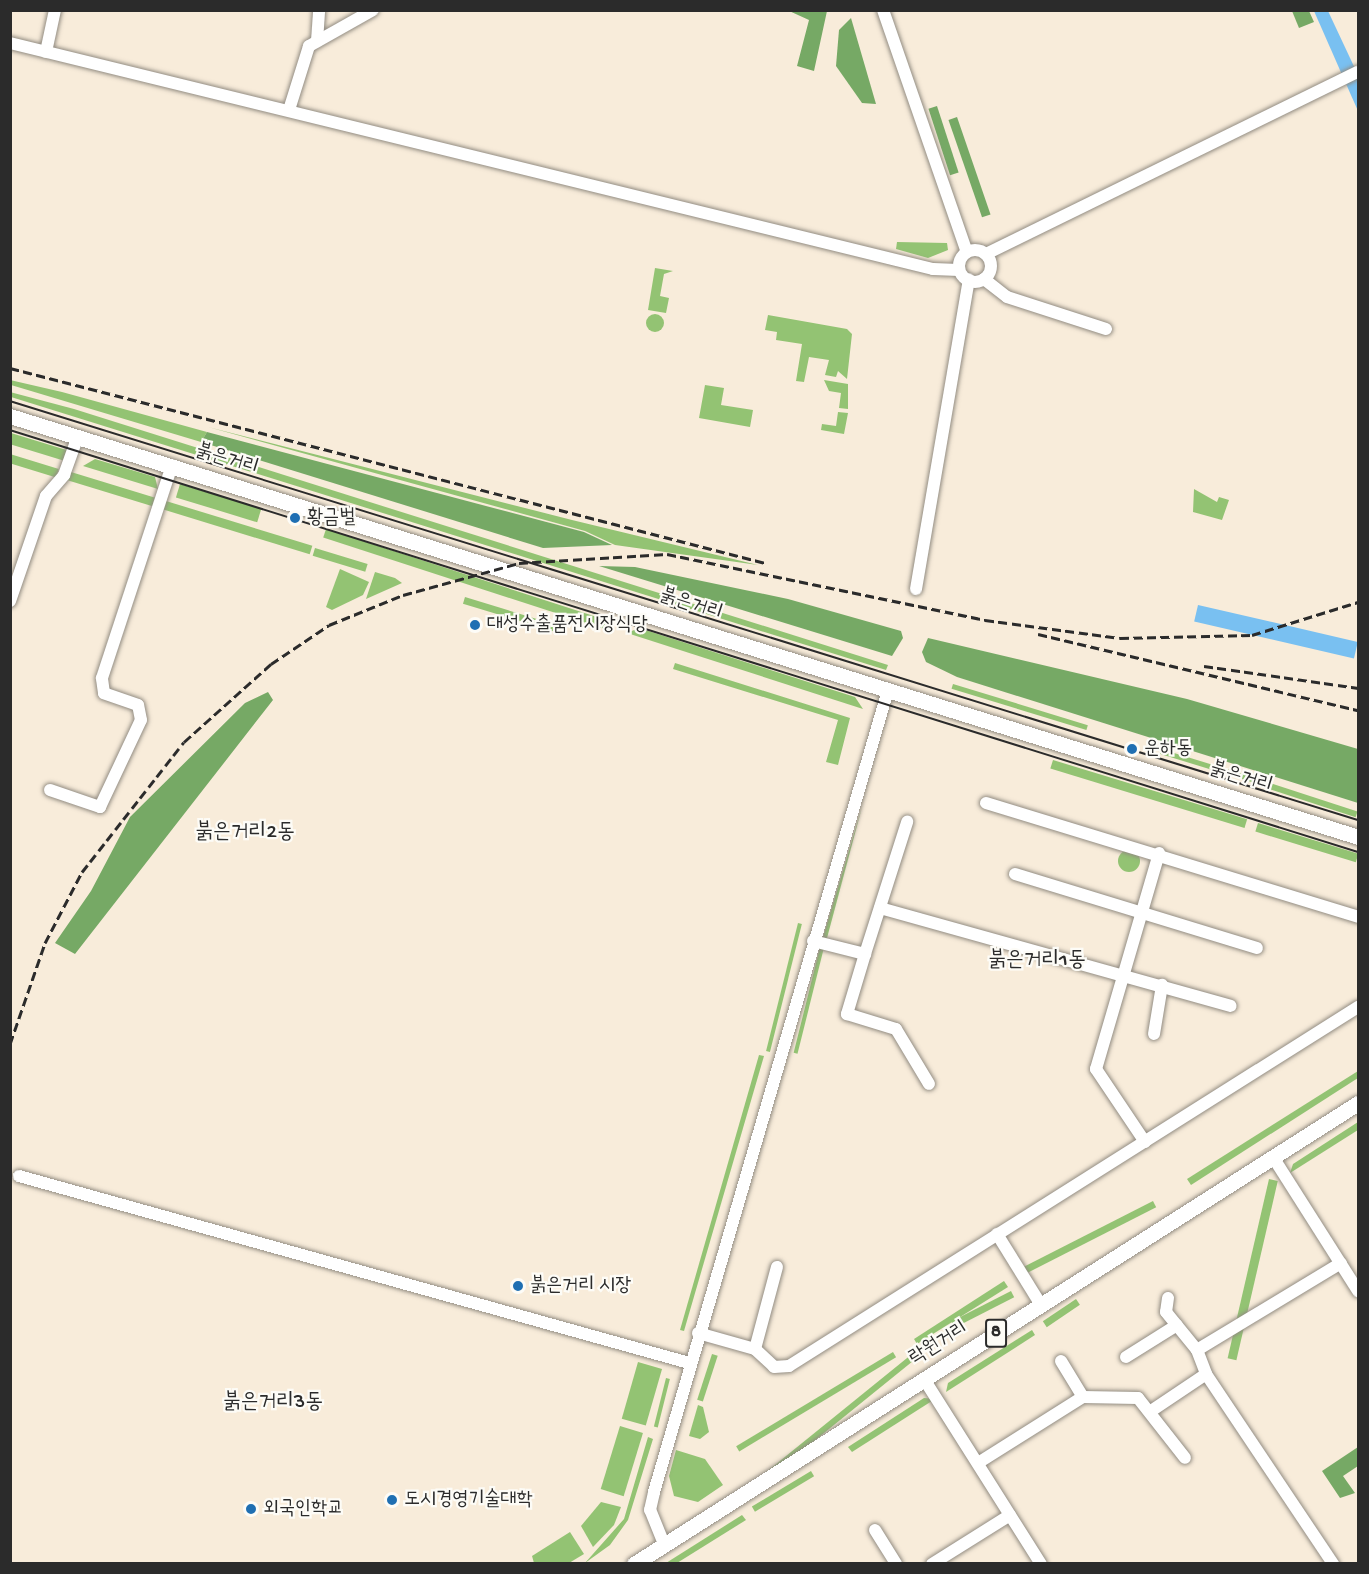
<!DOCTYPE html>
<html>
<head>
<meta charset="utf-8">
<style>
  body { margin:0 }
  #map { position:relative; width:1369px; height:1574px; overflow:hidden; background:#f8ecda; font-family:"Gochi Hand","Poor Story",sans-serif }
  div>[style] { position:absolute }
  [style*='--x'] { left:calc(var(--x)*1px); top:calc(var(--y)*1px); width:calc(var(--w)*1px); rotate:calc(var(--a)*1deg) }
  .green>* { inset:0; background:#93c373; transform-origin:0 0 }
  .round { border-radius:50% }
  .forest>* { inset:0; background:#76a965; transform-origin:0 0 }
  .water>* { inset:0; background:#79c0f1; transform-origin:0 0 }
  .roads { filter:drop-shadow(0 0 2px #928c82) drop-shadow(0 0 2px #928c82) }
  .minor>* { height:12px; margin:-6px; padding:0 6px; transform-origin:6px; border-radius:6px; background:#fff }
  .minor>.ring { margin:-6px; padding:0; box-sizing:content-box; background:none; border:12px solid #fff; border-radius:50% }
  .major>* { height:15px; margin:-7.5px; padding:0 7.5px; transform-origin:7.5px; border-radius:7.5px; background:#fff }
  .tram>* { height:1.5px; margin:-0.75px; padding:0 0.75px; transform-origin:0.75px; border-radius:0.75px; background:#2b2b2b }
  .rail>* { height:3px; margin-top:-1.5px; transform-origin:0; background:repeating-linear-gradient(90deg,#2b2b2b 0 9px,transparent 0 13.5px) }
  .dots>* { width:16px; height:16px; translate:-50% -50%; box-sizing:border-box; border:3px solid #fdfcf7; border-radius:50% }
  span { translate:-50% -50%; white-space:nowrap; text-align:center; line-height:1.15; -webkit-text-stroke:4.5px #fdfcf7; paint-order:stroke }
  .shield-label span { padding:2px 4px; background:#fdfcf7; border:2px solid; border-radius:4px; -webkit-text-stroke-width:0 }
  .shield-label { font-size:18px; color:#2b2b2b; font-weight:700 }
  .street-label { font-size:20px; color:#2b2b2b }
  .poi-label { font-size:20px; color:#2b2b2b }
  .left { translate:0 -50%; text-align:left }
  .quarter-label { font-size:22px; color:#2b2b2b }
  .frame { position:absolute; inset:0; border:12px solid #2b2b2b; pointer-events:none }
</style>
</head>
<body>
<div id="map">
  <div class="green">
    <i style="clip-path:polygon(897px 242px,947px 243px,948px 250px,928px 258px,896px 249px)"></i>
    <i style="clip-path:polygon(655px 268px,673px 271px,664px 274px,660px 296px,669px 298px,666px 313px,648px 310px)"></i>
    <i class="round" style="left:646px;top:314px;width:18px;height:18px"></i>
    <i style="clip-path:polygon(768px 315px,847px 329px,852px 334px,847px 379px,838px 371px,836px 377px,825px 375px,829px 360px,809px 357px,804px 382px,796px 381px,802px 344px,776px 340px,777px 332px,765px 330px)"></i>
    <i style="clip-path:polygon(10px 380px,62px 392px,207px 432px,201px 442px,11px 385px)"></i>
    <i style="clip-path:polygon(824px 380px,848px 384px,848px 409px,839px 408px,841px 393px,829px 391px)"></i>
    <i style="clip-path:polygon(705px 385px,724px 388px,721px 405px,753px 410px,750px 427px,699px 418px)"></i>
    <i style="clip-path:polygon(10px 392px,74px 409px,888px 665px,886px 670px,11px 397px)"></i>
    <i style="clip-path:polygon(838px 412px,848px 413px,844px 434px,821px 430px,822px 424px,836px 426px)"></i>
    <i style="clip-path:polygon(208px 427px,572px 520px,758px 565px,615px 545px,585px 531px)"></i>
    <i style="left:11px;top:433px;width:58px;height:11px;rotate:17deg"></i>
    <i style="left:10px;top:454px;width:51px;height:9px;rotate:17deg"></i>
    <i style="clip-path:polygon(95px 459px,155px 477px,158px 489px,83px 466px)"></i>
    <i style="left:71px;top:472px;width:88px;height:9px;rotate:17deg"></i>
    <i style="left:180px;top:484px;width:85px;height:14px;rotate:17deg"></i>
    <i style="clip-path:polygon(1194px 489px,1217px 502px,1219px 497px,1229px 500px,1222px 520px,1193px 512px)"></i>
    <i style="left:166px;top:501px;width:153px;height:9px;rotate:17deg"></i>
    <i style="left:326px;top:529px;width:297px;height:9px;rotate:18deg"></i>
    <i style="left:315px;top:548px;width:55px;height:8px;rotate:17deg"></i>
    <i style="clip-path:polygon(340px 569px,369px 582px,363px 595px,332px 610px,326px 607px)"></i>
    <i style="clip-path:polygon(375px 572px,395px 578px,402px 583px,366px 599px)"></i>
    <i style="left:465px;top:597px;width:104px;height:7px;rotate:17deg"></i>
    <i style="clip-path:polygon(639px 628px,855px 697px,863px 709px,627px 633px)"></i>
    <i style="clip-path:polygon(675px 663px,850px 718px,838px 765px,826px 762px,838px 720px,673px 669px)"></i>
    <i style="left:953px;top:684px;width:141px;height:5px;rotate:17deg"></i>
    <i style="left:1161px;top:749px;width:104px;height:5px;rotate:17deg"></i>
    <i style="left:1053px;top:760px;width:203px;height:9px;rotate:17deg"></i>
    <i style="left:1270px;top:783px;width:92px;height:6px;rotate:18deg"></i>
    <i style="clip-path:polygon(862px 807px,827px 938px,823px 937px)"></i>
    <i style="left:1258px;top:823px;width:105px;height:9px;rotate:17deg"></i>
    <i class="round" style="left:1118px;top:850px;width:22px;height:22px"></i>
    <i style="left:798px;top:923px;width:4px;height:132px;rotate:14deg"></i>
    <i style="left:820px;top:947px;width:4px;height:109px;rotate:14deg"></i>
    <i style="clip-path:polygon(759px 1055px,764px 1056px,684px 1331px,680px 1330px)"></i>
    <i style="clip-path:polygon(1358px 1071px,1358px 1078px,1191px 1185px,1187px 1179px)"></i>
    <i style="clip-path:polygon(1358px 1122px,1358px 1130px,1290px 1173px,1293px 1164px)"></i>
    <i style="left:1269px;top:1179px;width:9px;height:184px;rotate:13deg"></i>
    <i style="left:1153px;top:1201px;width:7px;height:146px;rotate:63deg"></i>
    <i style="clip-path:polygon(1004px 1281px,1008px 1287px,917px 1344px,914px 1339px)"></i>
    <i style="left:1011px;top:1291px;width:7px;height:67px;rotate:63deg"></i>
    <i style="left:1076px;top:1299px;width:7px;height:40px;rotate:56deg"></i>
    <i style="clip-path:polygon(1032px 1330px,1035px 1335px,946px 1392px,948px 1383px)"></i>
    <i style="left:893px;top:1352px;width:6px;height:183px;rotate:59deg"></i>
    <i style="left:712px;top:1354px;width:6px;height:48px;rotate:18deg"></i>
    <i style="left:912px;top:1354px;width:6px;height:220px;rotate:51deg"></i>
    <i style="left:638px;top:1362px;width:25px;height:59px;rotate:16deg"></i>
    <i style="left:666px;top:1378px;width:4px;height:50px;rotate:14deg"></i>
    <i style="clip-path:polygon(924px 1398px,935px 1399px,852px 1452px,848px 1447px)"></i>
    <i style="clip-path:polygon(698px 1405px,703px 1407px,709px 1432px,700px 1439px,689px 1436px)"></i>
    <i style="left:620px;top:1426px;width:24px;height:66px;rotate:17deg"></i>
    <i style="clip-path:polygon(648px 1437px,653px 1439px,628px 1520px,610px 1545px,585px 1563px,624px 1519px)"></i>
    <i style="clip-path:polygon(676px 1450px,705px 1459px,723px 1485px,698px 1502px,674px 1496px,669px 1476px)"></i>
    <i style="left:811px;top:1471px;width:6px;height:69px;rotate:59deg"></i>
    <i style="clip-path:polygon(601px 1502px,621px 1507px,614px 1525px,593px 1547px,581px 1526px)"></i>
    <i style="clip-path:polygon(742px 1515px,746px 1520px,677px 1563px,666px 1563px)"></i>
    <i style="clip-path:polygon(570px 1532px,584px 1554px,569px 1563px,534px 1563px,532px 1556px)"></i>
  </div>
  <div class="forest">
    <i style="clip-path:polygon(787px 10px,827px 11px,814px 71px,797px 66px,809px 20px)"></i>
    <i style="clip-path:polygon(1292px 11px,1309px 11px,1314px 22px,1299px 28px)"></i>
    <i style="clip-path:polygon(851px 18px,876px 104px,862px 103px,836px 66px,839px 30px)"></i>
    <i style="left:937px;top:106px;width:70px;height:9px;rotate:72deg"></i>
    <i style="left:957px;top:117px;width:103px;height:9px;rotate:71deg"></i>
    <i style="clip-path:polygon(207px 432px,584px 532px,612px 545px,543px 548px,201px 442px)"></i>
    <i style="clip-path:polygon(599px 566px,635px 567px,788px 599px,901px 631px,903px 638px,892px 656px)"></i>
    <i style="clip-path:polygon(928px 638px,1187px 699px,1358px 749px,1358px 803px,957px 677px,926px 662px,922px 652px)"></i>
    <i style="clip-path:polygon(268px 692px,273px 700px,75px 954px,55px 943px,91px 891px,130px 817px,245px 703px)"></i>
    <i style="clip-path:polygon(1358px 1447px,1358px 1466px,1343px 1476px,1355px 1493px,1340px 1498px,1322px 1471px)"></i>
  </div>
  <div class="water">
    <i style="clip-path:polygon(1314px 11px,1328px 11px,1358px 75px,1358px 111px)"></i>
    <i style="left:1198px;top:605px;width:164px;height:17px;rotate:13deg"></i>
  </div>
  <div class="roads">
    <div class="minor">
      <i style="--x:883;--y:10;--w:256;--a:70.9"></i>
      <i style="--x:317;--y:41;--w:31;--a:-86"></i>
      <i style="--x:10;--y:43;--w:950;--a:13.76"></i>
      <i style="--x:933;--y:269;--w:26;--a:2"></i>
      <i style="--x:46;--y:52;--w:43;--a:-77.9"></i>
      <i style="--x:289;--y:110;--w:67;--a:-72.6"></i>
      <i style="--x:309;--y:46;--w:73;--a:-29.4"></i>
      <i class="ring" style="left:959px;top:250px;width:20px;height:20px"></i>
      <i style="--x:986;--y:254;--w:414;--a:-26.1"></i>
      <i style="--x:984;--y:279;--w:29;--a:38"></i>
      <i style="--x:1007;--y:297;--w:104;--a:17.9"></i>
      <i style="--x:916;--y:589;--w:314;--a:-80.3"></i>
      <i style="--x:10;--y:601;--w:111;--a:-71.1"></i>
      <i style="--x:46;--y:496;--w:28;--a:-49"></i>
      <i style="--x:64;--y:475;--w:41;--a:-70.3"></i>
      <i style="--x:50;--y:790;--w:53;--a:18.8"></i>
      <i style="--x:100;--y:807;--w:96;--a:-64.8"></i>
      <i style="--x:141;--y:720;--w:15;--a:-101"></i>
      <i style="--x:138;--y:705;--w:36;--a:-161"></i>
      <i style="--x:104;--y:693;--w:15;--a:-98"></i>
      <i style="--x:102;--y:678;--w:224;--a:-71.8"></i>
      <i style="--x:986;--y:803;--w:389;--a:17"></i>
      <i style="--x:1015;--y:874;--w:253;--a:17"></i>
      <i style="--x:880;--y:908;--w:364;--a:15.6"></i>
      <i style="--x:813;--y:941;--w:54;--a:14"></i>
      <i style="--x:865;--y:954;--w:139;--a:-72.3"></i>
      <i style="--x:865;--y:954;--w:63;--a:106.7"></i>
      <i style="--x:847;--y:1014;--w:51;--a:17"></i>
      <i style="--x:896;--y:1029;--w:64;--a:59"></i>
      <i style="--x:1154;--y:1034;--w:50;--a:-80.7"></i>
      <i style="--x:1145;--y:1142;--w:88;--a:-123.9"></i>
      <i style="--x:1096;--y:1069;--w:225;--a:-73.7"></i>
      <i style="--x:1273;--y:1157;--w:159;--a:57.6"></i>
      <i style="--x:19;--y:1176;--w:696;--a:15.59"></i>
      <i style="--x:997;--y:1234;--w:84;--a:58.2"></i>
      <i style="--x:1168;--y:1298;--w:14;--a:98"></i>
      <i style="--x:1166;--y:1312;--w:49;--a:50.8"></i>
      <i style="--x:1197;--y:1350;--w:26;--a:69"></i>
      <i style="--x:1206;--y:1374;--w:229;--a:56.2"></i>
      <i style="--x:698;--y:1333;--w:59;--a:15.7"></i>
      <i style="--x:755;--y:1349;--w:26;--a:43"></i>
      <i style="--x:774;--y:1367;--w:15;--a:-4"></i>
      <i style="--x:789;--y:1366;--w:673;--a:-32.25"></i>
      <i style="--x:755;--y:1349;--w:85;--a:-75"></i>
      <i style="--x:1197;--y:1350;--w:168;--a:-31.1"></i>
      <i style="--x:1126;--y:1357;--w:60;--a:-32.1"></i>
      <i style="--x:1061;--y:1361;--w:42;--a:58.6"></i>
      <i style="--x:1083;--y:1397;--w:55;--a:1"></i>
      <i style="--x:1138;--y:1398;--w:76;--a:51.9"></i>
      <i style="--x:924;--y:1379;--w:219;--a:57.7"></i>
      <i style="--x:1151;--y:1411;--w:66;--a:-33.9"></i>
      <i style="--x:978;--y:1463;--w:124;--a:-32.2"></i>
      <i style="--x:875;--y:1530;--w:40;--a:58"></i>
      <i style="--x:664;--y:1544;--w:37;--a:-112"></i>
      <i style="--x:650;--y:1510;--w:18;--a:-77"></i>
      <i style="--x:654;--y:1492;--w:835;--a:-73.73"></i>
      <i style="--x:932;--y:1564;--w:92;--a:-32.1"></i>
    </div>
    <div class="major">
      <i style="--x:10;--y:416;--w:1412;--a:17.34"></i>
      <i style="--x:634;--y:1564;--w:858;--a:-32.49"></i>
    </div>
  </div>
  <div class="tram">
    <i style="--x:10;--y:401;--w:1412;--a:17.27"></i>
    <i style="--x:10;--y:430;--w:1413;--a:17.38"></i>
  </div>
  <div class="rail">
    <i style="--x:10;--y:368;--w:780;--a:14.48"></i>
    <i style="--x:1038;--y:634;--w:329;--a:13.4"></i>
    <i style="--x:1204;--y:666;--w:156;--a:8.1"></i>
    <i style="--x:10;--y:1044;--w:107;--a:-70.9"></i>
    <i style="--x:45;--y:943;--w:80;--a:-62.5"></i>
    <i style="--x:82;--y:872;--w:165;--a:-51.9"></i>
    <i style="--x:184;--y:742;--w:117;--a:-41.9"></i>
    <i style="--x:271;--y:664;--w:70;--a:-33.9"></i>
    <i style="--x:329;--y:625;--w:80;--a:-22.1"></i>
    <i style="--x:403;--y:595;--w:120;--a:-15.4"></i>
    <i style="--x:519;--y:563;--w:148;--a:-3.5"></i>
    <i style="--x:667;--y:554;--w:325;--a:11.7"></i>
    <i style="--x:985;--y:620;--w:136;--a:7.6"></i>
    <i style="--x:1120;--y:638;--w:132;--a:-1.3"></i>
    <i style="--x:1252;--y:635;--w:111;--a:-17.3"></i>
  </div>
  <div class="dots">
    <i style="left:295px;top:518px;background:#1f6fb2"></i>
    <i style="left:475px;top:625px;background:#1f6fb2"></i>
    <i style="left:1132px;top:749px;background:#1f6fb2"></i>
    <i style="left:518px;top:1286px;background:#1f6fb2"></i>
    <i style="left:392px;top:1500px;background:#1f6fb2"></i>
    <i style="left:251px;top:1509px;background:#1f6fb2"></i>
  </div>
  <div class="shield-label">
    <span style="left:996px;top:1333px">8</span>
  </div>
  <div class="street-label">
    <span style="left:227px;top:460px;rotate:17deg">붉은거리</span>
    <span style="left:691px;top:605px;rotate:18deg">붉은거리</span>
    <span style="left:1241px;top:778px;rotate:17deg">붉은거리</span>
    <span style="left:939px;top:1344px;rotate:-32deg">락원거리</span>
  </div>
  <div class="poi-label">
    <span class="left" style="left:307px;top:518px">황금벌</span>
    <span class="left" style="left:487px;top:625px">대성수출품전시장식당</span>
    <span class="left" style="left:1144px;top:749px">운하동</span>
    <span class="left" style="left:530px;top:1286px">붉은거리 시장</span>
    <span class="left" style="left:404px;top:1500px">도시경영기술대학</span>
    <span class="left" style="left:263px;top:1509px">외국인학교</span>
  </div>
  <div class="quarter-label">
    <span style="left:245px;top:834px">붉은거리2동</span>
    <span style="left:1037px;top:962px">붉은거리1동</span>
    <span style="left:273px;top:1404px">붉은거리3동</span>
  </div>
  <div class="frame"></div>
</div>
</body>
</html>
